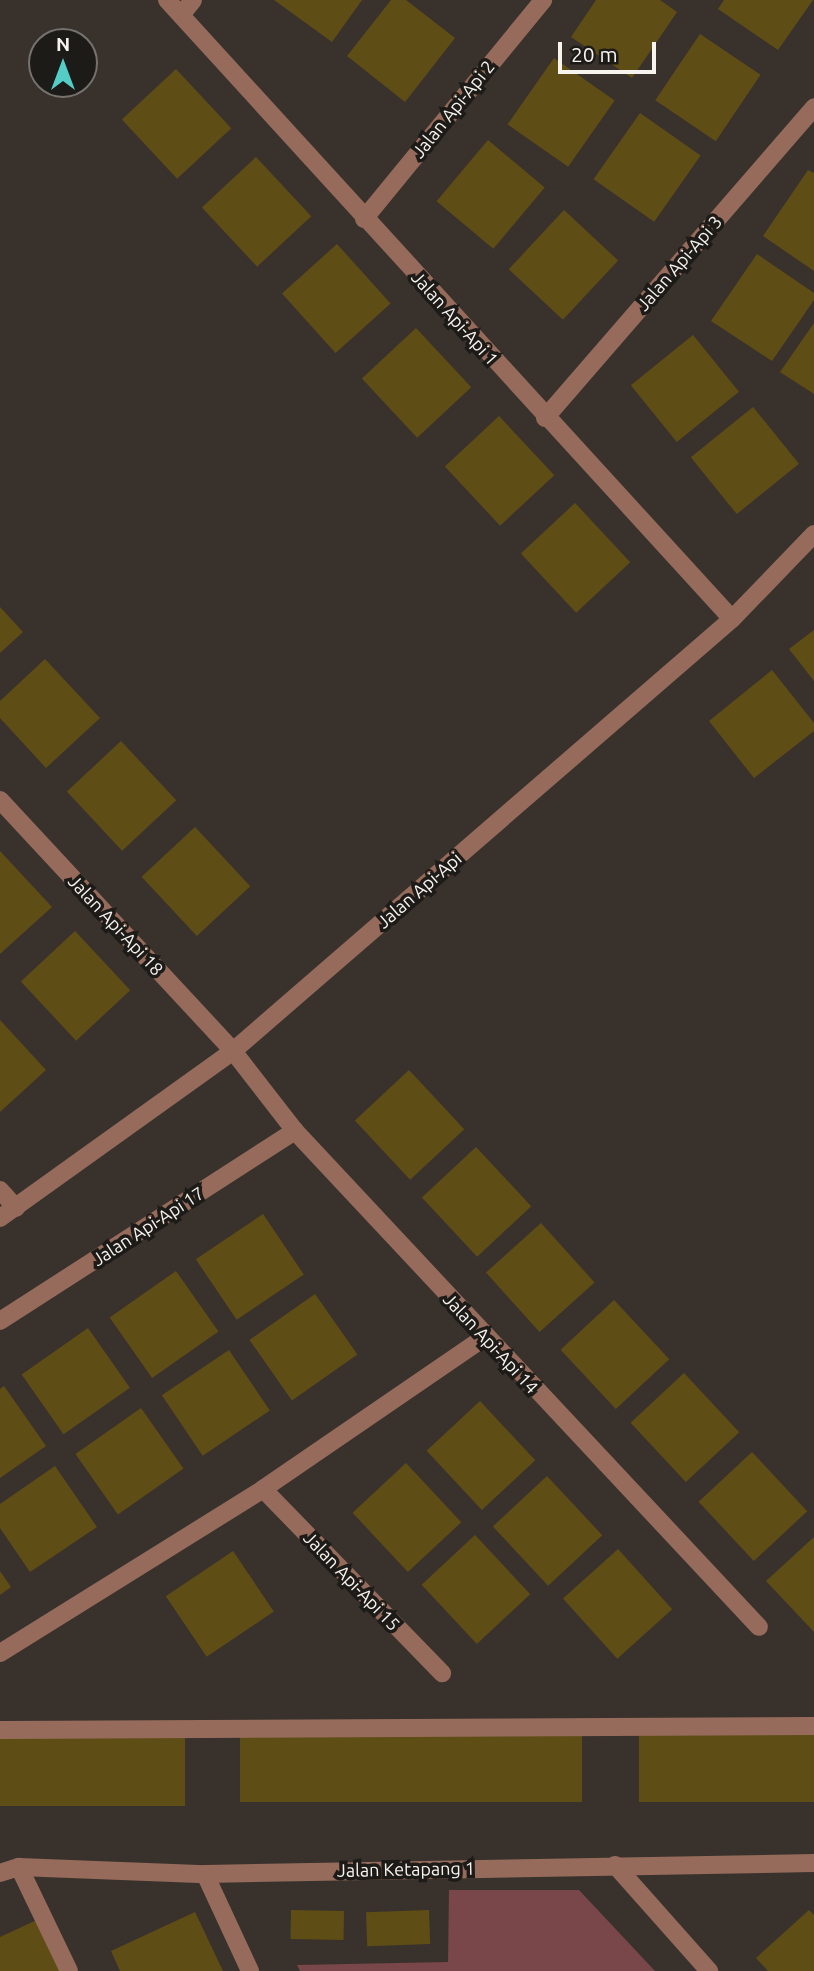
<!DOCTYPE html>
<html>
<head>
<meta charset="utf-8">
<style>
  body { margin:0 }
  #map { position:relative; width:814px; height:1971px; overflow:hidden; background:#39322c; font-family:Ubuntu,sans-serif }
  div>[style] { position:absolute }
  [style*='--x'] { left:calc(var(--x)*1px); top:calc(var(--y)*1px); width:calc(var(--w)*1px); rotate:calc(var(--a)*1deg) }
  .green>* { inset:0; background:#79464a }
  .building>* { inset:0; background:#5f4d16; transform-origin:0 0 }
  .minor>* { height:18px; margin:-9px; padding:0 9px; transform-origin:9px; border-radius:9px; background:#966b5b }
  span { translate:-50% -50%; white-space:nowrap; text-align:center; line-height:1.15; -webkit-text-stroke:7px #1d1b18; paint-order:stroke }
  .street-label { font-size:18px; color:#f7f3ef }
  .north { position:absolute; left:28px; top:28px; width:70px; height:70px; box-sizing:border-box; background:#1d1b18; border:2px solid #74716e; border-radius:50%; rotate:0deg; font-size:19px; font-weight:700; line-height:28px; text-align:center; color:#f7f3ef }
  .north::after { content:''; display:block; margin:auto; width:24px; height:32px; background:#54cdc6; clip-path:polygon(50% 0,100% 100%,50% 72%,0 100%) }
  .scale { position:absolute; left:558px; top:42px; width:98px; height:32px; box-sizing:border-box; border:4px solid #f7f3ef; border-top:0; padding-left:9px; font-size:21px; line-height:24px; white-space:nowrap; color:#f7f3ef; -webkit-text-stroke:5px #1d1b18; paint-order:stroke }
</style>
</head>
<body>
<div id="map">
  <div class="green">
    <i style="clip-path:polygon(449px 1890px,579px 1890px,655px 1971px,300px 1971px,297px 1965px,448px 1962px)"></i>
  </div>
  <div class="building">
    <i style="clip-path:polygon(274px 0,362px 0,332px 42px)"></i>
    <i style="clip-path:polygon(391px 0,406px 0,455px 38px,405px 102px,347px 56px)"></i>
    <i style="clip-path:polygon(596px 0,660px 0,677px 12px,632px 78px,571px 37px)"></i>
    <i style="clip-path:polygon(724px 0,813px 0,778px 50px,718px 9px)"></i>
    <i style="left:700px;top:34px;width:73px;height:80px;rotate:34deg"></i>
    <i style="left:554px;top:58px;width:74px;height:81px;rotate:35deg"></i>
    <i style="left:176px;top:69px;width:81px;height:74px;rotate:47deg"></i>
    <i style="left:640px;top:113px;width:74px;height:81px;rotate:35deg"></i>
    <i style="left:488px;top:140px;width:74px;height:80px;rotate:40deg"></i>
    <i style="left:256px;top:157px;width:81px;height:74px;rotate:47deg"></i>
    <i style="clip-path:polygon(808px 170px,814px 173px,814px 271px,763px 236px)"></i>
    <i style="left:564px;top:210px;width:74px;height:81px;rotate:43deg"></i>
    <i style="left:337px;top:244px;width:80px;height:74px;rotate:48deg"></i>
    <i style="clip-path:polygon(757px 254px,814px 293px,814px 300px,772px 361px,711px 321px)"></i>
    <i style="clip-path:polygon(814px 323px,814px 394px,780px 372px)"></i>
    <i style="left:416px;top:328px;width:81px;height:74px;rotate:47deg"></i>
    <i style="left:693px;top:335px;width:73px;height:80px;rotate:51deg"></i>
    <i style="left:753px;top:407px;width:73px;height:80px;rotate:51deg"></i>
    <i style="left:499px;top:416px;width:81px;height:74px;rotate:47deg"></i>
    <i style="left:575px;top:503px;width:81px;height:74px;rotate:47deg"></i>
    <i style="clip-path:polygon(0 607px,23px 632px,0 653px)"></i>
    <i style="clip-path:polygon(814px 630px,814px 681px,789px 649px)"></i>
    <i style="clip-path:polygon(45px 659px,100px 718px,46px 768px,0 718px,0 701px)"></i>
    <i style="clip-path:polygon(772px 670px,814px 723px,814px 731px,754px 778px,709px 721px)"></i>
    <i style="left:121px;top:741px;width:81px;height:74px;rotate:47deg"></i>
    <i style="left:195px;top:827px;width:81px;height:73px;rotate:47deg"></i>
    <i style="clip-path:polygon(0 851px,52px 907px,0 954px)"></i>
    <i style="left:75px;top:931px;width:81px;height:74px;rotate:47deg"></i>
    <i style="clip-path:polygon(0 1020px,46px 1070px,0 1112px)"></i>
    <i style="left:409px;top:1070px;width:81px;height:74px;rotate:47deg"></i>
    <i style="left:476px;top:1147px;width:81px;height:74px;rotate:47deg"></i>
    <i style="left:263px;top:1214px;width:73px;height:81px;rotate:56deg"></i>
    <i style="left:541px;top:1223px;width:80px;height:74px;rotate:48deg"></i>
    <i style="left:176px;top:1271px;width:74px;height:81px;rotate:55deg"></i>
    <i style="left:315px;top:1294px;width:74px;height:80px;rotate:55deg"></i>
    <i style="left:614px;top:1300px;width:81px;height:73px;rotate:47deg"></i>
    <i style="left:88px;top:1328px;width:73px;height:81px;rotate:55deg"></i>
    <i style="left:229px;top:1350px;width:73px;height:81px;rotate:56deg"></i>
    <i style="left:684px;top:1373px;width:81px;height:73px;rotate:47deg"></i>
    <i style="clip-path:polygon(4px 1386px,46px 1446px,0 1478px,0 1389px)"></i>
    <i style="left:480px;top:1401px;width:81px;height:73px;rotate:47deg"></i>
    <i style="left:141px;top:1408px;width:74px;height:80px;rotate:55deg"></i>
    <i style="left:752px;top:1452px;width:81px;height:73px;rotate:47deg"></i>
    <i style="left:406px;top:1463px;width:81px;height:73px;rotate:47deg"></i>
    <i style="clip-path:polygon(55px 1466px,97px 1527px,30px 1572px,0 1528px,0 1504px)"></i>
    <i style="left:547px;top:1476px;width:81px;height:74px;rotate:47deg"></i>
    <i style="left:475px;top:1535px;width:81px;height:73px;rotate:47deg"></i>
    <i style="clip-path:polygon(814px 1537px,814px 1632px,766px 1581px)"></i>
    <i style="left:618px;top:1549px;width:81px;height:74px;rotate:48deg"></i>
    <i style="left:233px;top:1551px;width:73px;height:81px;rotate:56deg"></i>
    <i style="clip-path:polygon(0 1571px,11px 1587px,0 1595px)"></i>
    <i style="left:814px;top:1732px;width:70px;height:175px;rotate:90deg"></i>
    <i style="left:240px;top:1733px;width:342px;height:69px"></i>
    <i style="left:185px;top:1734px;width:72px;height:185px;rotate:90deg"></i>
    <i style="left:291px;top:1910px;width:53px;height:29px;rotate:1deg"></i>
    <i style="left:429px;top:1910px;width:34px;height:63px;rotate:88deg"></i>
    <i style="clip-path:polygon(809px 1910px,814px 1915px,814px 1971px,768px 1971px,756px 1958px)"></i>
    <i style="clip-path:polygon(195px 1912px,223px 1971px,120px 1971px,111px 1951px)"></i>
    <i style="clip-path:polygon(39px 1919px,62px 1971px,0 1971px,0 1937px)"></i>
  </div>
  <div class="minor">
    <i style="--x:167;--y:0;--w:838;--a:47.61"></i>
    <i style="--x:181;--y:15;--w:19;--a:-51"></i>
    <i style="--x:364;--y:219;--w:283;--a:-50.7"></i>
    <i style="--x:545;--y:418;--w:411;--a:-49.1"></i>
    <i style="--x:0;--y:800;--w:342;--a:47.1"></i>
    <i style="--x:233;--y:1051;--w:101;--a:52.2"></i>
    <i style="--x:295;--y:1131;--w:679;--a:46.91"></i>
    <i style="--x:0;--y:1190;--w:24;--a:48"></i>
    <i style="--x:0;--y:1218;--w:287;--a:-35.6"></i>
    <i style="--x:233;--y:1051;--w:660;--a:-40.88"></i>
    <i style="--x:732;--y:619;--w:118;--a:-46"></i>
    <i style="--x:0;--y:1321;--w:351;--a:-32.8"></i>
    <i style="--x:263;--y:1489;--w:257;--a:45.8"></i>
    <i style="--x:0;--y:1653;--w:310;--a:-31.9"></i>
    <i style="--x:263;--y:1489;--w:269;--a:-34.4"></i>
    <i style="--x:0;--y:1730;--w:814;--a:-0.28"></i>
    <i style="--x:615;--y:1865;--w:142;--a:48.4"></i>
    <i style="--x:19;--y:1867;--w:115;--a:64.3"></i>
    <i style="--x:0;--y:1873;--w:20;--a:-18"></i>
    <i style="--x:19;--y:1867;--w:186;--a:2.2"></i>
    <i style="--x:205;--y:1874;--w:609;--a:-1.03"></i>
    <i style="--x:205;--y:1874;--w:107;--a:65.1"></i>
  </div>
  <div class="street-label">
    <span style="left:453px;top:109px;rotate:-51deg">Jalan Api-Api 2</span>
    <span style="left:679px;top:263px;rotate:-49deg">Jalan Api-Api 3</span>
    <span style="left:455px;top:318px;rotate:48deg">Jalan Api-Api 1</span>
    <span style="left:419px;top:890px;rotate:-41deg">Jalan Api-Api</span>
    <span style="left:116px;top:925px;rotate:47deg">Jalan Api-Api 18</span>
    <span style="left:148px;top:1226px;rotate:-33deg">Jalan Api-Api 17</span>
    <span style="left:491px;top:1343px;rotate:47deg">Jalan Api-Api 14</span>
    <span style="left:352px;top:1581px;rotate:46deg">Jalan Api-Api 15</span>
    <span style="left:406px;top:1869px;rotate:-1deg">Jalan Ketapang 1</span>
  </div>
  <div class="north">N</div>
  <div class="scale">20 m</div>
</div>
</body>
</html>
